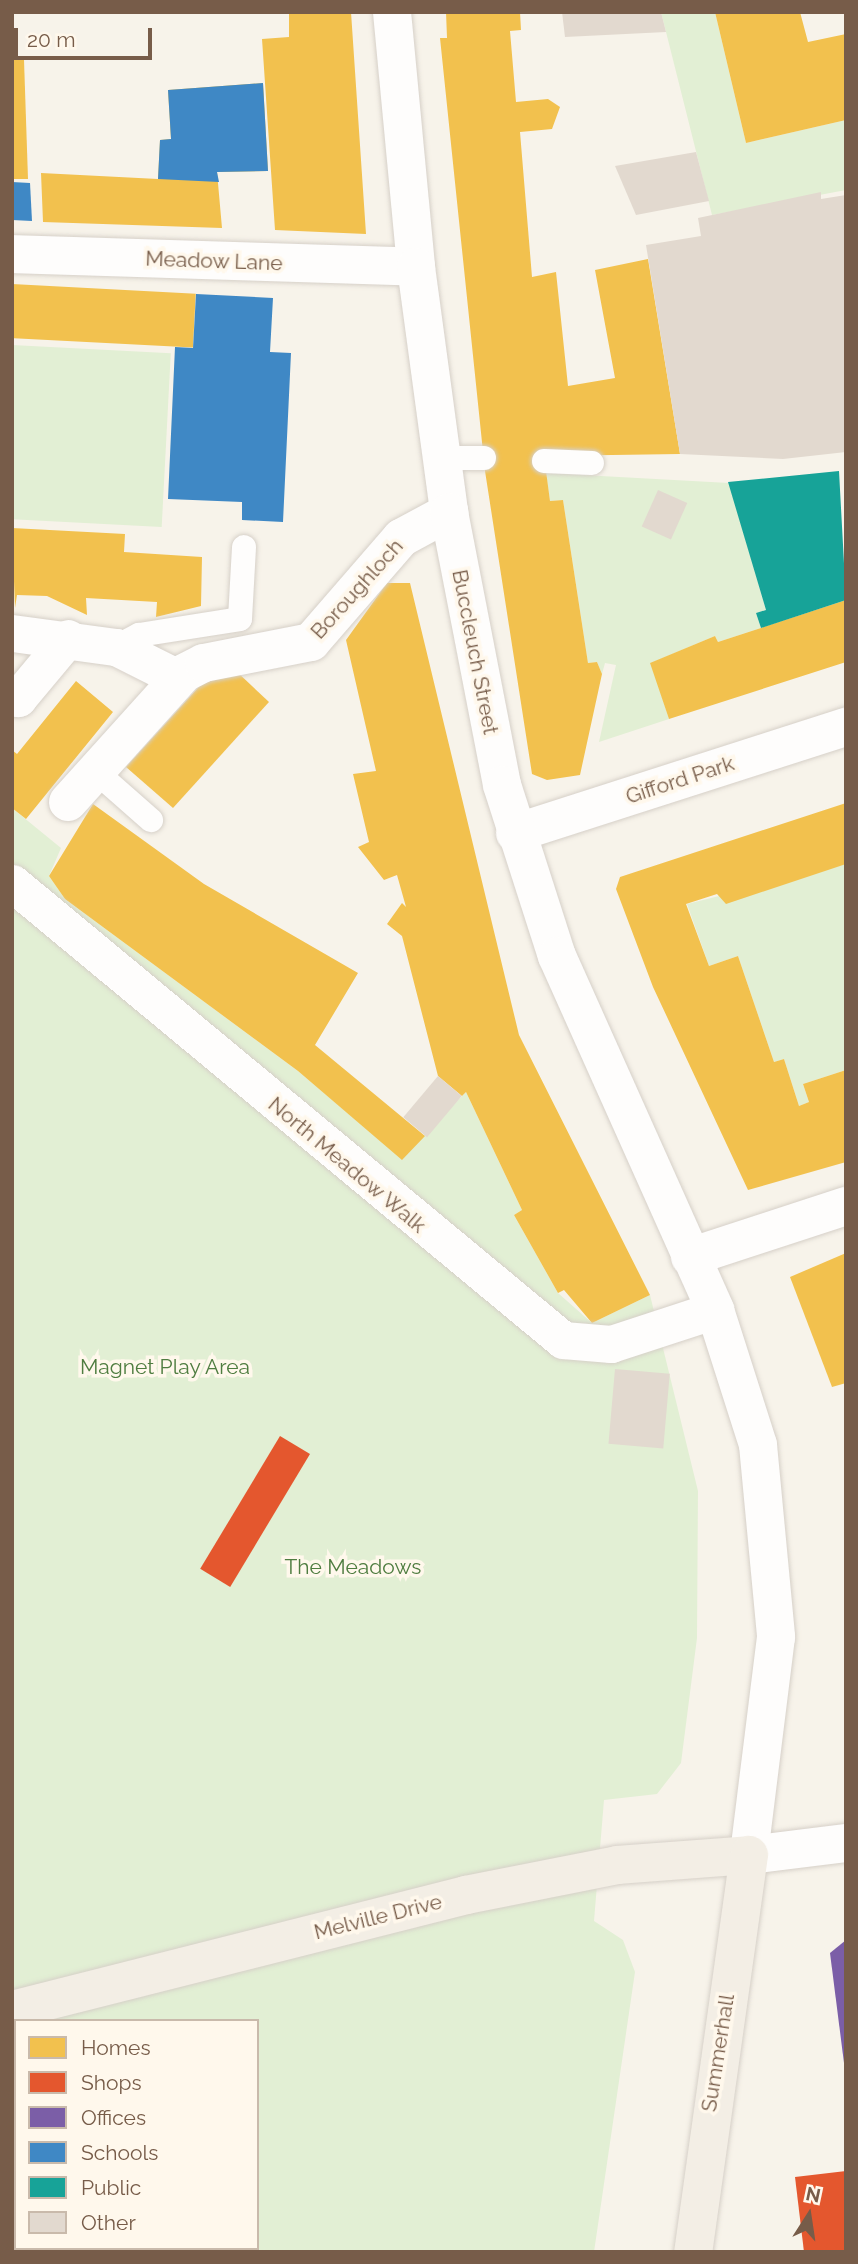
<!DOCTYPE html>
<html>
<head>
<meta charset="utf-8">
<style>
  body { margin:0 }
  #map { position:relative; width:858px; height:2264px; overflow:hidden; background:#f7f3ea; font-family:Raleway,sans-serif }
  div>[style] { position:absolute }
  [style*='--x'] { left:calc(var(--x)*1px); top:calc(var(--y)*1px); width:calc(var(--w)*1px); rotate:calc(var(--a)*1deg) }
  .green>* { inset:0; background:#e2efd4; transform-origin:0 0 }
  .homes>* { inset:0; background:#f2c14e; transform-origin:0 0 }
  .shops>* { inset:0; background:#e4572e; transform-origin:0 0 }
  .offices>* { inset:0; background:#7b5ea7 }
  .schools>* { inset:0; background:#3f88c5 }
  .public>* { inset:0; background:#17a398 }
  .building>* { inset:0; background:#e2d9cf; transform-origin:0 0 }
  .roads { filter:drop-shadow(0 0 2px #d6d0c8) drop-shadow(0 0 2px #d6d0c8) }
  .service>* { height:24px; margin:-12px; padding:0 12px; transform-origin:12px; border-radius:12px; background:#fefdfc }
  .pedestrian>* { height:37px; margin:-18.5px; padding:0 18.5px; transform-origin:18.5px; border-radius:18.5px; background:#fefdfc }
  .minor>* { height:38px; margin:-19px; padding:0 19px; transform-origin:19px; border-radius:19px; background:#fefdfc }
  .tertiary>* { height:38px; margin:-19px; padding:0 19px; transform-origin:19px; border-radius:19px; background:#fefdfc }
  .primary>* { height:38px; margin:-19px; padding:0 19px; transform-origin:19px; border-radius:19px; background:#f3eee5 }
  span { translate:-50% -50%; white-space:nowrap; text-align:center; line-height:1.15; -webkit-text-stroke:7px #fff8ec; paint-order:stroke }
  .street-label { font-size:21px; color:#775c49 }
  .park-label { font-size:21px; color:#4f7d40 }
  .frame { position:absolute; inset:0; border:14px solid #775c49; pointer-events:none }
  .legend { position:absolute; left:14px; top:2019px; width:245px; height:231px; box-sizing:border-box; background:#fff8ec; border:2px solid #c9baab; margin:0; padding:9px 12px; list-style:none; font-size:21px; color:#775c49 }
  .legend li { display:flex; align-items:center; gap:14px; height:35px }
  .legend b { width:35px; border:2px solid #c9baab }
  .north { position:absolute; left:774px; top:2180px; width:70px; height:70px; -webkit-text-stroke:5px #fff8ec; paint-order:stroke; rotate:12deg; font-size:19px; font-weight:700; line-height:28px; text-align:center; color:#775c49 }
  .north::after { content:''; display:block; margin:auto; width:24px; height:32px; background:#775c49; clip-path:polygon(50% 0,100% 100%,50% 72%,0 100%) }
  .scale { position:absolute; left:14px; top:28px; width:138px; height:32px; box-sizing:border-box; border:4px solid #775c49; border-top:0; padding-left:9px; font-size:21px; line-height:24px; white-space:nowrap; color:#775c49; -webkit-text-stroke:5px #fff8ec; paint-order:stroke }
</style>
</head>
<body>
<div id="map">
  <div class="green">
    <i style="clip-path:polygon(661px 12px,715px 12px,746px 143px,846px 120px,846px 190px,712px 215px)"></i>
    <i style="left:12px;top:345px;width:159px;height:174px;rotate:3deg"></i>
    <i style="clip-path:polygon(546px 473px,729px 483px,766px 610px,756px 613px,761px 628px,718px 642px,715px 636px,651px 663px,669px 719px,599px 742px,616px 665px,605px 663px,602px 674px,597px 662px,588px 663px,563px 500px,550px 501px)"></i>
    <i style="clip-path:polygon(evenodd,12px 808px,61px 848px,49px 876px,65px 899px,298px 1071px,402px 1159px,466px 1092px,522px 1210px,514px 1215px,558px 1293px,592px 1323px,650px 1295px,698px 1491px,697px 1638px,681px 1763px,657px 1794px,604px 1800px,594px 1921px,623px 1940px,635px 1972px,594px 2252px,12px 2252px,12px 808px,16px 2021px,257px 2021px,257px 2248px,16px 2248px,16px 2021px)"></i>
    <i style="clip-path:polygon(846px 864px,846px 1070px,803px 1084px,809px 1102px,799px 1106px,784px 1059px,774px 1062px,738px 956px,709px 966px,687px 904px)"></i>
  </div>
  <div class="homes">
    <i style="clip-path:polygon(289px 12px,351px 12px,366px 234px,275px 230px,262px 39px,289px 37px)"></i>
    <i style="clip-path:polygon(446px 12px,520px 12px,521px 30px,510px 31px,516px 102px,548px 99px,560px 107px,552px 129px,520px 132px,532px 277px,556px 272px,568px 386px,615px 378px,595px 270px,648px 259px,680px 454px,544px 456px,550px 501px,563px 500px,588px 663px,597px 662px,602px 674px,580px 775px,547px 780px,532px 774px,485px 471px,440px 38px,447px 38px)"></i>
    <i style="clip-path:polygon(715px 12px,800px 12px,808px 42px,846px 34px,846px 120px,746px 143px)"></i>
    <i style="clip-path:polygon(12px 60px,24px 60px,28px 179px,12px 179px)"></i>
    <i style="clip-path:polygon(263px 83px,268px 171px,217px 172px,222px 228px,43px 222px,41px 173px,158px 179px,160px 140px,171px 139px,168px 90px)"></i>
    <i style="left:12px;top:284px;width:184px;height:54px;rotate:3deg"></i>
    <i style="clip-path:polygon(12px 528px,125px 534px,124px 552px,202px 557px,201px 606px,156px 617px,157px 602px,86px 598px,87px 615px,47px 596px,17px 595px,15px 608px)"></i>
    <i style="clip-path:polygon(387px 583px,410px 583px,519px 1035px,650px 1295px,592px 1323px,564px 1290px,558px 1293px,514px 1215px,522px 1210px,466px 1092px,462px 1096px,438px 1076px,402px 936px,387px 924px,402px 903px,406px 907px,397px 875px,384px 880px,358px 847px,369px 842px,353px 774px,376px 771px,346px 640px)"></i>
    <i style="clip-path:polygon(846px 600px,846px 662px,669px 719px,650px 663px,715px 636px,718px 642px)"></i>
    <i style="clip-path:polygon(236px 671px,269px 702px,173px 808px,126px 767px,206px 679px)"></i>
    <i style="clip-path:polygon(76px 681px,113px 712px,26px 819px,12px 808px,12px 750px,17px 754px)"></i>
    <i style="clip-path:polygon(846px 803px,846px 864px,726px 904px,717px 894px,686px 904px,709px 966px,738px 956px,774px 1062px,784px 1059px,799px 1106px,809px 1102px,803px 1084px,846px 1070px,846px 1162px,748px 1190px,653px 987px,616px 889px,620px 877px)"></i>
    <i style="clip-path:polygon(93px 804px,204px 884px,358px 973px,315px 1045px,425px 1136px,402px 1160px,298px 1071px,65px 899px,49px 876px)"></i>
    <i style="clip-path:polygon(846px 1253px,846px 1383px,832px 1387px,790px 1277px)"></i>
  </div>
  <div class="shops">
    <i style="left:280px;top:1436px;width:35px;height:155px;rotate:31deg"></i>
    <i style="clip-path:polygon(846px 2171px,846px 2252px,804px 2252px,795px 2177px)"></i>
  </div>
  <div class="offices">
    <i style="clip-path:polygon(846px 1940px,846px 2063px,844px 2063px,830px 1953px)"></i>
  </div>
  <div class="schools">
    <i style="clip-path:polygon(263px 83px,268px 171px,217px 172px,219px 182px,158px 179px,160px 140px,171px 139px,168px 90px)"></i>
    <i style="clip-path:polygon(12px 182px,30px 183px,32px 221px,12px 220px)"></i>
    <i style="clip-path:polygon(196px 294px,273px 298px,270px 352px,291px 353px,283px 522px,242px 520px,242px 502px,168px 499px,175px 347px,193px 348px)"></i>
  </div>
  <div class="public">
    <i style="clip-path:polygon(839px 471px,846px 600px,761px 628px,756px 613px,766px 610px,728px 482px)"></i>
  </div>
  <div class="building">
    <i style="clip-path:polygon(562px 12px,661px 12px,666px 32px,565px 37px)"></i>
    <i style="clip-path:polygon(696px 152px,709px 201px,636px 215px,615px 166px)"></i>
    <i style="clip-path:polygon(821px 192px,821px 199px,846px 195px,846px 452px,783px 459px,680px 454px,646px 245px,701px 236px,698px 218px)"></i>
    <i style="left:658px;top:490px;width:32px;height:40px;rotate:24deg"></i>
    <i style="left:438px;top:1076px;width:31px;height:54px;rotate:40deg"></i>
    <i style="left:615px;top:1369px;width:55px;height:75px;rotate:5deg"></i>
  </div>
  <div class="roads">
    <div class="service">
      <i style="--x:442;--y:458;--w:42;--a:0"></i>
      <i style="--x:544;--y:461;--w:48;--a:2.4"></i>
      <i style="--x:116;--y:647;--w:26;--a:-28"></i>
      <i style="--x:139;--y:635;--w:102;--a:-9"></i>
      <i style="--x:240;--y:619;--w:72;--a:-86.8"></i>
      <i style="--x:94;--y:770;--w:76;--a:41.3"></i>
    </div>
    <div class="pedestrian">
      <i style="--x:12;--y:633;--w:105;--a:7.7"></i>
      <i style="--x:116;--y:647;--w:69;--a:26.6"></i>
      <i style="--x:12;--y:693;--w:8;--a:40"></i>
      <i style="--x:18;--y:698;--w:78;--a:-50.2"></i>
      <i style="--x:12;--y:883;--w:716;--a:39.67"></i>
      <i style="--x:563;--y:1340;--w:48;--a:4.8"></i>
      <i style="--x:611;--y:1344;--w:109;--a:-18.1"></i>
    </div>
    <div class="minor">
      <i style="--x:12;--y:254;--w:404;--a:1.8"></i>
      <i style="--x:68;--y:802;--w:173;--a:-48"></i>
      <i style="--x:184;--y:673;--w:22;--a:-27"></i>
      <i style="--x:204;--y:663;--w:109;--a:-11.1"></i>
      <i style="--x:311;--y:642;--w:138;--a:-49.1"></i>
      <i style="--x:401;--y:538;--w:55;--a:-28.4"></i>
      <i style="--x:515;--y:833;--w:348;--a:-17.8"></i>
      <i style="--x:690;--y:1257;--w:164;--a:-18.1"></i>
    </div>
    <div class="tertiary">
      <i style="--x:392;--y:12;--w:256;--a:84.6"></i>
      <i style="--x:416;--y:267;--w:247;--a:82.3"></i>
      <i style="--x:449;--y:512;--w:278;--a:79"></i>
      <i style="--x:502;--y:785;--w:180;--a:72.2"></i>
      <i style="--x:557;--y:956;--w:388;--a:65.9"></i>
      <i style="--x:715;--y:1310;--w:142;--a:72.3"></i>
      <i style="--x:758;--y:1445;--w:193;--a:84.6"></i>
      <i style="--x:776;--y:1637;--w:220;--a:97.1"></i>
      <i style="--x:749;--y:1855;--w:98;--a:-7.1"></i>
    </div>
    <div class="primary">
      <i style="--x:12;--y:2010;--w:468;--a:-14.2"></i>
      <i style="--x:466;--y:1895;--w:154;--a:-11.2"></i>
      <i style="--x:617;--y:1865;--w:132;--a:-4.3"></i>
      <i style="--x:749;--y:1855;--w:401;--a:98"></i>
    </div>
  </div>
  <div class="street-label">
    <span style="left:214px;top:261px;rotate:2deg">Meadow Lane</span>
    <span style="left:357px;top:589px;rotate:-48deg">Boroughloch</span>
    <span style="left:475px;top:652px;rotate:79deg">Buccleuch Street</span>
    <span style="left:680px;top:780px;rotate:-18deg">Gifford Park</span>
    <span style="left:347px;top:1165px;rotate:40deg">North Meadow Walk</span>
    <span style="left:378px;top:1917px;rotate:-14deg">Melville Drive</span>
    <span style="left:718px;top:2053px;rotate:-81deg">Summerhall</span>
  </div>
  <div class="park-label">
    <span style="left:165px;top:1367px">Magnet Play Area</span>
    <span style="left:353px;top:1567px">The Meadows</span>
  </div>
  <div class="frame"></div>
  <ul class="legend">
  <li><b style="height:19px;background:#f2c14e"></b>Homes</li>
  <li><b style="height:19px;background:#e4572e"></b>Shops</li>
  <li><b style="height:19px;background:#7b5ea7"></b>Offices</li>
  <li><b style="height:19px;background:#3f88c5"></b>Schools</li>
  <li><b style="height:19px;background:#17a398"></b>Public</li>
  <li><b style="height:19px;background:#e2d9cf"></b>Other</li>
  </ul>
  <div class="north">N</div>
  <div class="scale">20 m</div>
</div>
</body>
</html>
